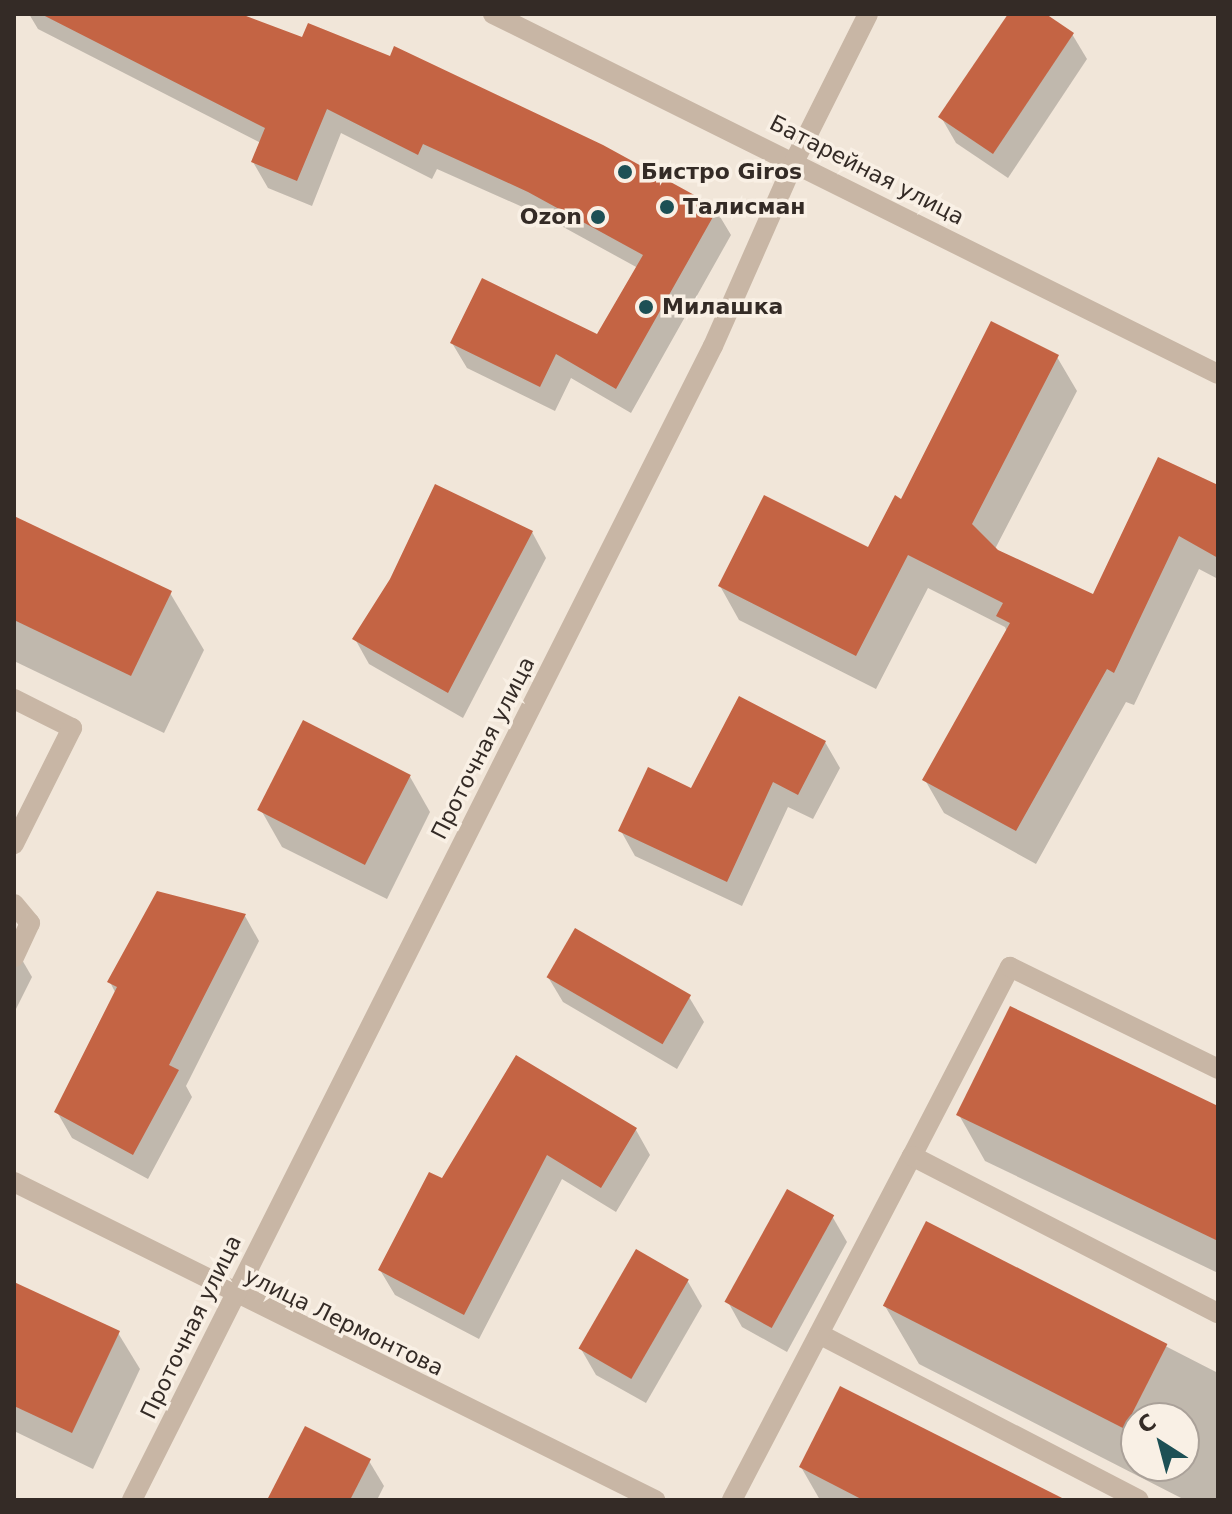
<!DOCTYPE html>
<html>
<head>
<meta charset="utf-8">
<style>
  body { margin:0 }
  #map { position:relative; width:1232px; height:1514px; overflow:hidden; background:#f1e6d9; font-family:"DejaVu Sans",sans-serif }
  div>[style] { position:absolute }
  [style*='--x'] { left:calc(var(--x)*1px); top:calc(var(--y)*1px); width:calc(var(--w)*1px); rotate:calc(var(--a)*1deg) }
  .shadow>* { inset:0; background:#0003 }
  .building>* { inset:0; background:#c46444; transform-origin:0 0 }
  .minor>* { height:20px; margin:-10px; padding:0 10px; transform-origin:10px; border-radius:10px; background:#c8b6a5 }
  .dots>* { width:22px; height:22px; translate:-50% -50%; box-sizing:border-box; border:4px solid #f9f0e5; border-radius:50% }
  span { translate:-50% -50%; white-space:nowrap; text-align:center; line-height:1.15; -webkit-text-stroke:7px #f9f0e5; paint-order:stroke }
  .street-label { font-size:22px; color:#342b26 }
  .poi-label { font-size:22px; color:#342b26; font-weight:700 }
  .left { translate:0 -50%; text-align:left }
  .right { translate:-100% -50%; text-align:right }
  .frame { position:absolute; inset:0; border:16px solid #342b26; pointer-events:none }
  .north { position:absolute; left:1120px; top:1402px; width:80px; height:80px; box-sizing:border-box; background:#f9f0e5; border:2px solid #aaa199; border-radius:50%; rotate:324deg; font-size:22px; font-weight:700; line-height:32px; text-align:center; color:#342b26 }
  .north::after { content:''; display:block; margin:auto; width:28px; height:36px; background:#1d5055; clip-path:polygon(50% 0,100% 100%,50% 72%,0 100%) }
</style>
</head>
<body>
<div id="map">
  <div class="shadow">
    <i style="clip-path:polygon(29px 14px,235px 14px,716px 210px,731px 235px,631px 413px,571px 378px,555px 411px,467px 368px,452px 343px,598px 337px,638px 268px,545px 217px,437px 169px,432px 179px,341px 133px,312px 206px,268px 188px,253px 162px,261px 143px,38px 29px)"></i>
    <i style="clip-path:polygon(1010px 14px,1042px 14px,1072px 34px,1087px 59px,1008px 178px,956px 143px,941px 117px)"></i>
    <i style="clip-path:polygon(1057px 357px,1077px 391px,995px 549px,1094px 597px,1218px 488px,1218px 579px,1199px 569px,1134px 705px,1126px 702px,1036px 864px,944px 813px,925px 780px,1007px 632px,1005px 627px,928px 588px,876px 689px,739px 620px,720px 586px,869px 550px,902px 501px)"></i>
    <i style="clip-path:polygon(14px 518px,170px 593px,204px 650px,164px 733px,14px 661px)"></i>
    <i style="clip-path:polygon(532px 532px,546px 558px,463px 718px,369px 664px,355px 639px)"></i>
    <i style="clip-path:polygon(825px 742px,840px 768px,813px 819px,788px 807px,742px 906px,635px 856px,621px 831px,692px 790px)"></i>
    <i style="clip-path:polygon(409px 775px,430px 812px,387px 899px,282px 847px,261px 810px)"></i>
    <i style="clip-path:polygon(245px 916px,259px 941px,186px 1086px,192px 1097px,148px 1179px,72px 1138px,57px 1112px,116px 994px,110px 982px)"></i>
    <i style="clip-path:polygon(14px 946px,32px 977px,14px 1013px)"></i>
    <i style="clip-path:polygon(548px 977px,689px 997px,704px 1022px,677px 1069px,563px 1002px)"></i>
    <i style="clip-path:polygon(1218px 1108px,1218px 1273px,985px 1161px,959px 1115px)"></i>
    <i style="clip-path:polygon(636px 1130px,650px 1155px,616px 1212px,562px 1179px,479px 1339px,395px 1295px,380px 1270px,442px 1181px)"></i>
    <i style="clip-path:polygon(832px 1216px,847px 1242px,787px 1352px,742px 1327px,728px 1302px)"></i>
    <i style="clip-path:polygon(evenodd,927px 1224px,1218px 1373px,1218px 1500px,1185px 1500px,919px 1364px,885px 1306px,927px 1224px,1136px 1418px,1184px 1418px,1184px 1466px,1136px 1466px,1136px 1418px)"></i>
    <i style="clip-path:polygon(687px 1280px,702px 1306px,646px 1403px,596px 1375px,581px 1349px)"></i>
    <i style="clip-path:polygon(14px 1284px,118px 1333px,140px 1369px,93px 1469px,14px 1431px)"></i>
    <i style="clip-path:polygon(369px 1461px,384px 1486px,377px 1500px,277px 1500px)"></i>
    <i style="clip-path:polygon(801px 1467px,1059px 1500px,820px 1500px)"></i>
  </div>
  <div class="building">
    <i style="clip-path:polygon(41px 14px,241px 14px,302px 37px,308px 23px,390px 56px,394px 46px,603px 145px,718px 208px,616px 389px,556px 354px,540px 387px,450px 343px,482px 278px,597px 334px,643px 255px,528px 192px,423px 144px,418px 155px,327px 109px,297px 181px,251px 162px,265px 128px)"></i>
    <i style="clip-path:polygon(1008px 14px,1046px 14px,1074px 33px,993px 154px,938px 117px)"></i>
    <i style="clip-path:polygon(991px 321px,1059px 355px,972px 524px,998px 550px,1093px 594px,1158px 457px,1218px 485px,1218px 558px,1179px 536px,1114px 673px,1107px 669px,1016px 831px,922px 780px,1010px 623px,996px 616px,1003px 603px,908px 555px,856px 656px,718px 586px,764px 495px,868px 547px,895px 495px,901px 499px)"></i>
    <i style="clip-path:polygon(435px 484px,533px 531px,448px 693px,352px 639px,390px 579px)"></i>
    <i style="clip-path:polygon(14px 516px,172px 591px,131px 676px,14px 620px)"></i>
    <i style="clip-path:polygon(739px 696px,826px 741px,798px 795px,773px 782px,727px 882px,618px 831px,648px 767px,691px 788px)"></i>
    <i style="left:303px;top:720px;width:121px;height:101px;rotate:27deg"></i>
    <i style="clip-path:polygon(157px 891px,246px 914px,169px 1065px,179px 1070px,133px 1155px,54px 1112px,117px 987px,107px 982px)"></i>
    <i style="left:575px;top:928px;width:134px;height:57px;rotate:30deg"></i>
    <i style="clip-path:polygon(1010px 1006px,1218px 1106px,1218px 1241px,956px 1115px)"></i>
    <i style="clip-path:polygon(516px 1055px,637px 1128px,601px 1188px,547px 1155px,464px 1315px,378px 1270px,429px 1172px,442px 1178px)"></i>
    <i style="left:787px;top:1189px;width:54px;height:129px;rotate:29deg"></i>
    <i style="left:926px;top:1221px;width:271px;height:95px;rotate:27deg"></i>
    <i style="left:636px;top:1249px;width:61px;height:115px;rotate:30deg"></i>
    <i style="clip-path:polygon(14px 1282px,120px 1331px,72px 1433px,14px 1406px)"></i>
    <i style="clip-path:polygon(840px 1386px,1066px 1500px,863px 1500px,799px 1467px)"></i>
    <i style="clip-path:polygon(305px 1426px,371px 1459px,350px 1500px,267px 1500px)"></i>
  </div>
  <div class="minor">
    <i style="--x:493;--y:14;--w:809;--a:26.41"></i>
    <i style="--x:14;--y:699;--w:65;--a:26.6"></i>
    <i style="--x:72;--y:728;--w:130;--a:116.6"></i>
    <i style="--x:14;--y:904;--w:25;--a:50"></i>
    <i style="--x:30;--y:923;--w:38;--a:115"></i>
    <i style="--x:912;--y:1156;--w:213;--a:-62.6"></i>
    <i style="--x:1010;--y:967;--w:232;--a:26.1"></i>
    <i style="--x:14;--y:1182;--w:716;--a:26.39"></i>
    <i style="--x:819;--y:1334;--w:360;--a:27.4"></i>
    <i style="--x:132;--y:1500;--w:1292;--a:-63.28"></i>
    <i style="--x:713;--y:346;--w:203;--a:-66.2"></i>
    <i style="--x:795;--y:160;--w:163;--a:-63.4"></i>
    <i style="--x:732;--y:1500;--w:388;--a:-62.4"></i>
    <i style="--x:912;--y:1156;--w:344;--a:27.2"></i>
  </div>
  <div class="dots">
    <i style="left:625px;top:172px;background:#1d5055"></i>
    <i style="left:667px;top:207px;background:#1d5055"></i>
    <i style="left:598px;top:217px;background:#1d5055"></i>
    <i style="left:646px;top:307px;background:#1d5055"></i>
  </div>
  <div class="street-label">
    <span style="left:867px;top:170px;rotate:27deg">Батарейная улица</span>
    <span style="left:483px;top:748px;rotate:-63deg">Проточная улица</span>
    <span style="left:344px;top:1322px;rotate:26deg">улица Лермонтова</span>
    <span style="left:191px;top:1327px;rotate:-64deg">Проточная улица</span>
  </div>
  <div class="poi-label">
    <span class="left" style="left:641px;top:172px">Бистро Giros</span>
    <span class="left" style="left:683px;top:207px">Талисман</span>
    <span class="right" style="left:582px;top:217px">Ozon</span>
    <span class="left" style="left:662px;top:307px">Милашка</span>
  </div>
  <div class="frame"></div>
  <div class="north">С</div>
</div>
</body>
</html>
